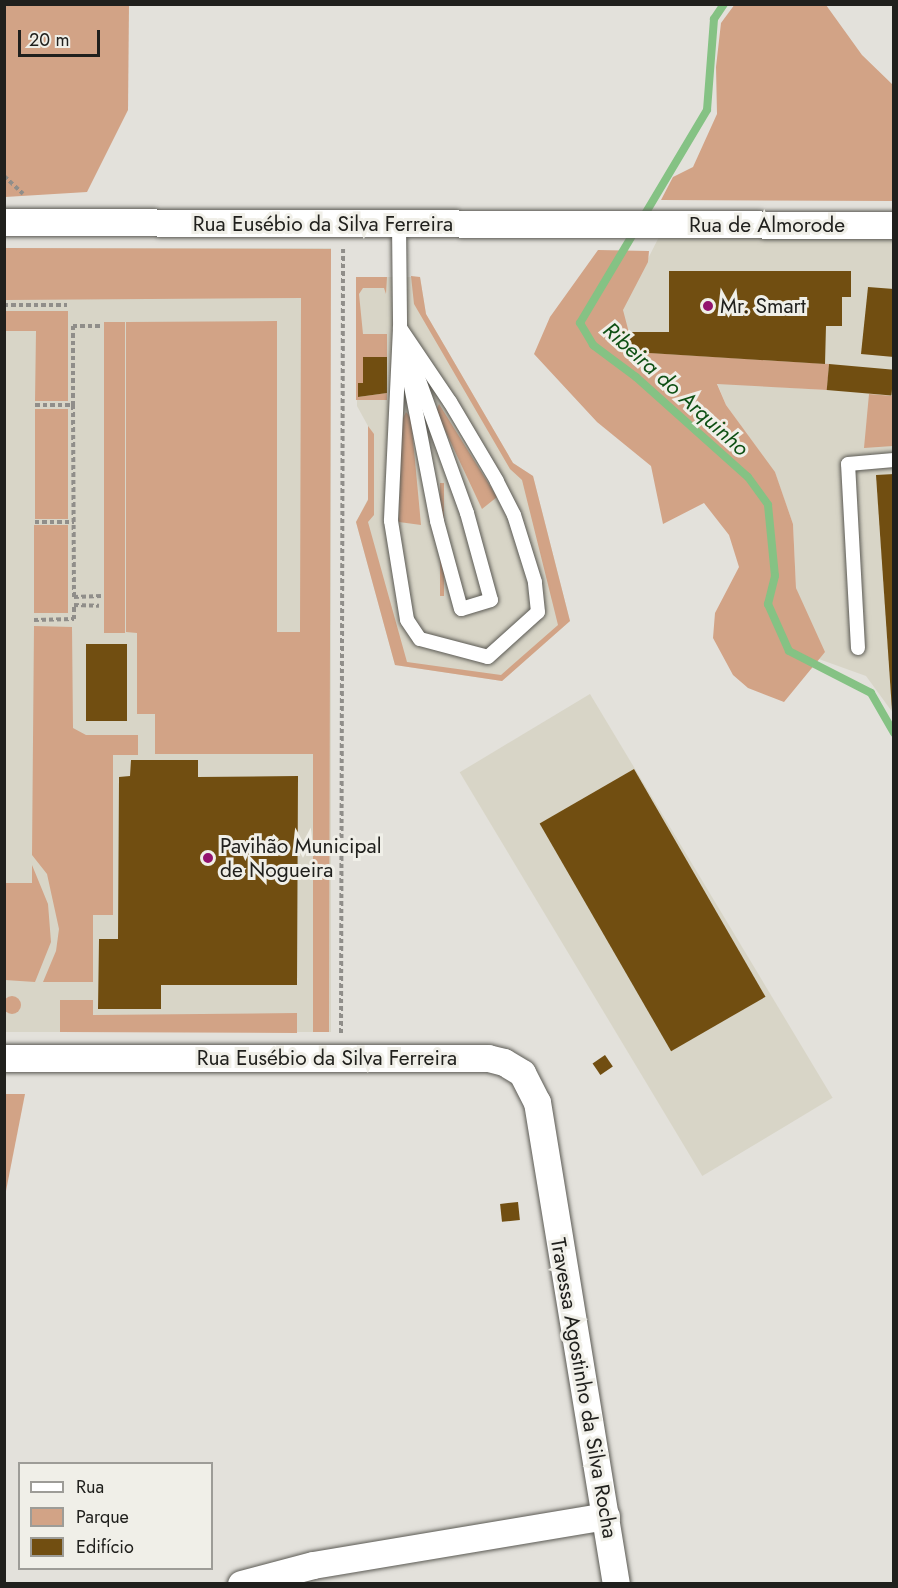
<!DOCTYPE html>
<html>
<head>
<meta charset="utf-8">
<style>
  body { margin:0 }
  #map { position:relative; width:898px; height:1588px; overflow:hidden; background:#e3e1db; font-family:Jost,sans-serif }
  div>[style] { position:absolute }
  [style*='--x'] { left:calc(var(--x)*1px); top:calc(var(--y)*1px); width:calc(var(--w)*1px); rotate:calc(var(--a)*1deg) }
  .built>* { inset:0; background:#d8d5c7; transform-origin:0 0 }
  .green>* { inset:0; background:#d2a386; transform-origin:0 0 }
  .round { border-radius:50% }
  .stream>* { height:8px; margin:-4px; padding:0 4px; transform-origin:4px; border-radius:4px; background:#85c284 }
  .building>* { inset:0; background:#714e11; transform-origin:0 0 }
  .path>* { height:4px; margin-top:-2px; transform-origin:0; background:repeating-linear-gradient(90deg,#908e8a 0 4.5px,transparent 0 7.5px) }
  .roads { filter:drop-shadow(0 0 2px #5b5a54) drop-shadow(0 0 2px #5b5a54) }
  .service>* { height:14px; margin:-7px; padding:0 7px; transform-origin:7px; border-radius:7px; background:#fff }
  .minor>* { height:27px; margin:-13.5px; padding:0 13.5px; transform-origin:13.5px; border-radius:13.5px; background:#fff }
  .dots>* { width:16px; height:16px; translate:-50% -50%; box-sizing:border-box; border:3px solid #f0efe8; border-radius:50% }
  span { translate:-50% -50%; white-space:nowrap; text-align:center; line-height:1.15; -webkit-text-stroke:6px #f0efe8; paint-order:stroke }
  .street-label { font-size:21px; color:#20201d }
  .poi-label { font-size:21px; color:#20201d }
  .left { translate:0 -50%; text-align:left }
  .water-label { font-size:22px; color:#0e5014; font-style:italic }
  .frame { position:absolute; inset:0; border:6px solid #20201d; pointer-events:none }
  .legend { position:absolute; left:18px; top:1462px; width:195px; height:108px; box-sizing:border-box; background:#f0efe8; border:2px solid #9d9c97; margin:0; padding:8px 10px; list-style:none; font-size:18px; color:#20201d }
  .legend li { display:flex; align-items:center; gap:12px; height:30px }
  .legend b { width:30px; border:2px solid #9d9c97 }
  .scale { position:absolute; left:18px; top:30px; width:82px; height:27px; box-sizing:border-box; border:3px solid #20201d; border-top:0; padding-left:8px; font-size:18px; line-height:21px; white-space:nowrap; color:#20201d; -webkit-text-stroke:4px #f0efe8; paint-order:stroke }
</style>
</head>
<body>
<div id="map">
  <div class="built">
    <i style="clip-path:polygon(663px 229px,893px 229px,893px 713px,866px 676px,816px 658px,796px 588px,793px 524px,775px 473px,726px 405px,717px 383px,826px 390px,721px 359px,633px 352px,622px 310px)"></i>
    <i style="left:5px;top:248px;width:326px;height:784px"></i>
    <i style="clip-path:polygon(356px 277px,420px 277px,426px 314px,513px 463px,533px 476px,570px 621px,502px 681px,395px 665px,356px 522px,368px 499px,368px 426px,357px 406px)"></i>
    <i style="left:590px;top:694px;width:471px;height:152px;rotate:59deg"></i>
  </div>
  <div class="green">
    <i style="clip-path:polygon(735px 4px,826px 5px,862px 55px,893px 85px,893px 201px,661px 200px,673px 177px,693px 167px,717px 114px,716px 67px,721px 23px)"></i>
    <i style="clip-path:polygon(4px 5px,129px 5px,128px 110px,87px 192px,5px 197px)"></i>
    <i style="clip-path:polygon(4px 248px,331px 249px,329px 1032px,313px 1032px,313px 754px,155px 754px,155px 714px,137px 714px,137px 633px,126px 632px,126px 322px,277px 321px,277px 632px,300px 632px,301px 298px,5px 300px)"></i>
    <i style="clip-path:polygon(598px 250px,649px 251px,648px 262px,623px 310px,634px 352px,829px 364px,827px 390px,717px 384px,726px 405px,775px 472px,793px 524px,796px 588px,825px 652px,784px 702px,748px 688px,733px 675px,713px 638px,715px 613px,739px 567px,729px 535px,704px 503px,663px 524px,651px 466px,597px 422px,534px 354px,550px 317px)"></i>
    <i style="clip-path:polygon(411px 276px,420px 277px,426px 314px,513px 463px,533px 476px,570px 621px,502px 681px,395px 665px,356px 522px,368px 500px,368px 426px,374px 434px,374px 515px,368px 522px,407px 662px,501px 675px,558px 625px,522px 480px,510px 469px,414px 304px)"></i>
    <i style="clip-path:polygon(356px 277px,387px 277px,386px 294px,384px 288px,363px 288px,359px 294px,363px 334px,387px 334px,387px 357px,363px 357px,363px 383px,358px 383px,358px 397px,387px 393px,387px 400px,356px 400px)"></i>
    <i style="clip-path:polygon(5px 311px,68px 311px,68px 401px,35px 401px,36px 331px,5px 331px)"></i>
    <i style="left:104px;top:322px;width:21px;height:311px"></i>
    <i style="clip-path:polygon(869px 394px,893px 396px,893px 446px,864px 448px)"></i>
    <i style="clip-path:polygon(439px 404px,497px 497px,482px 509px,436px 411px)"></i>
    <i style="left:35px;top:409px;width:33px;height:110px"></i>
    <i style="clip-path:polygon(406px 412px,411px 418px,421px 525px,399px 522px,402px 420px)"></i>
    <i style="left:440px;top:483px;width:4px;height:113px"></i>
    <i style="left:34px;top:525px;width:34px;height:88px"></i>
    <i style="clip-path:polygon(34px 626px,72px 627px,73px 728px,86px 735px,138px 735px,138px 755px,113px 755px,113px 915px,93px 915px,93px 982px,43px 982px,56px 951px,59px 929px,47px 874px,32px 855px)"></i>
    <i style="clip-path:polygon(32px 865px,48px 904px,51px 942px,35px 982px,5px 980px,5px 883px,32px 883px)"></i>
    <i class="round" style="left:3px;top:996px;width:18px;height:18px"></i>
    <i style="clip-path:polygon(60px 1000px,93px 1000px,93px 1015px,297px 1013px,297px 1033px,60px 1032px)"></i>
    <i style="clip-path:polygon(5px 1094px,25px 1094px,5px 1196px,4px 1094px)"></i>
  </div>
  <div class="stream">
    <i style="--x:724;--y:4;--w:18;--a:124"></i>
    <i style="--x:714;--y:19;--w:91;--a:94.4"></i>
    <i style="--x:707;--y:110;--w:248;--a:120.8"></i>
    <i style="--x:580;--y:323;--w:26;--a:59"></i>
    <i style="--x:593;--y:345;--w:54;--a:36.7"></i>
    <i style="--x:636;--y:377;--w:150;--a:41.8"></i>
    <i style="--x:748;--y:477;--w:34;--a:54"></i>
    <i style="--x:768;--y:505;--w:71;--a:84.4"></i>
    <i style="--x:775;--y:576;--w:29;--a:104"></i>
    <i style="--x:768;--y:604;--w:51;--a:65.9"></i>
    <i style="--x:789;--y:651;--w:92;--a:27.1"></i>
    <i style="--x:871;--y:693;--w:46;--a:60.1"></i>
  </div>
  <div class="building">
    <i style="clip-path:polygon(669px 271px,851px 271px,851px 297px,842px 297px,842px 326px,826px 326px,825px 364px,633px 352px,626px 332px,669px 332px)"></i>
    <i style="clip-path:polygon(868px 287px,894px 289px,894px 357px,861px 354px)"></i>
    <i style="clip-path:polygon(363px 357px,387px 357px,387px 393px,358px 397px,358px 383px,363px 383px)"></i>
    <i style="left:829px;top:364px;width:65px;height:26px;rotate:5deg"></i>
    <i style="clip-path:polygon(894px 474px,894px 710px,892px 710px,876px 475px)"></i>
    <i style="left:86px;top:644px;width:41px;height:77px"></i>
    <i style="clip-path:polygon(131px 760px,198px 760px,198px 777px,298px 776px,297px 985px,161px 985px,161px 1009px,98px 1009px,99px 939px,118px 939px,119px 777px,130px 776px)"></i>
    <i style="left:634px;top:769px;width:263px;height:109px;rotate:60deg"></i>
    <i style="left:605px;top:1055px;width:14px;height:15px;rotate:56deg"></i>
    <i style="left:518px;top:1202px;width:18px;height:18px;rotate:84deg"></i>
  </div>
  <div class="path">
    <i style="--x:4;--y:176;--w:26;--a:43"></i>
    <i style="--x:4;--y:305;--w:63;--a:0"></i>
    <i style="--x:100;--y:326;--w:27;--a:180"></i>
    <i style="--x:73;--y:326;--w:79;--a:90"></i>
    <i style="--x:73;--y:405;--w:192;--a:89.7"></i>
    <i style="--x:74;--y:597;--w:27;--a:-2"></i>
    <i style="--x:35;--y:405;--w:38;--a:0"></i>
    <i style="--x:35;--y:522;--w:39;--a:0"></i>
    <i style="--x:34;--y:620;--w:40;--a:-1.4"></i>
    <i style="--x:74;--y:619;--w:14;--a:-90"></i>
    <i style="--x:74;--y:605;--w:25;--a:2"></i>
    <i style="--x:341;--y:1033;--w:784;--a:-89.85"></i>
  </div>
  <div class="roads">
    <div class="service">
      <i style="--x:399;--y:224;--w:104;--a:89.4"></i>
      <i style="--x:400;--y:328;--w:193;--a:92.7"></i>
      <i style="--x:391;--y:521;--w:100;--a:80.8"></i>
      <i style="--x:407;--y:620;--w:23;--a:56"></i>
      <i style="--x:420;--y:639;--w:70;--a:14.8"></i>
      <i style="--x:488;--y:657;--w:67;--a:-42"></i>
      <i style="--x:538;--y:612;--w:30;--a:-96"></i>
      <i style="--x:535;--y:582;--w:70;--a:-107.4"></i>
      <i style="--x:514;--y:515;--w:38;--a:-117"></i>
      <i style="--x:497;--y:481;--w:92;--a:-120.7"></i>
      <i style="--x:450;--y:402;--w:89;--a:-124"></i>
      <i style="--x:400;--y:328;--w:197;--a:70.1"></i>
      <i style="--x:467;--y:513;--w:90;--a:74.6"></i>
      <i style="--x:491;--y:600;--w:31;--a:163"></i>
      <i style="--x:461;--y:609;--w:91;--a:-105.3"></i>
      <i style="--x:437;--y:521;--w:197;--a:-100.9"></i>
      <i style="--x:858;--y:648;--w:184;--a:-93.1"></i>
      <i style="--x:848;--y:464;--w:46;--a:-5"></i>
    </div>
    <div class="minor">
      <i style="--x:4;--y:222;--w:890;--a:0.19"></i>
      <i style="--x:4;--y:1058;--w:484;--a:0"></i>
      <i style="--x:488;--y:1058;--w:16;--a:14"></i>
      <i style="--x:504;--y:1062;--w:21;--a:31"></i>
      <i style="--x:522;--y:1073;--w:33;--a:63"></i>
      <i style="--x:537;--y:1102;--w:488;--a:80.7"></i>
      <i style="--x:241;--y:1584;--w:74;--a:-14.8"></i>
      <i style="--x:313;--y:1565;--w:297;--a:-9.5"></i>
    </div>
  </div>
  <div class="dots">
    <i style="left:708px;top:306px;background:#93136e"></i>
    <i style="left:208px;top:858px;background:#93136e"></i>
  </div>
  <div class="street-label">
    <span style="left:323px;top:224px">Rua Eusébio da Silva Ferreira</span>
    <span style="left:767px;top:225px">Rua de Almorode</span>
    <span style="left:327px;top:1058px">Rua Eusébio da Silva Ferreira</span>
    <span style="left:584px;top:1388px;rotate:80deg">Travessa Agostinho da Silva Rocha</span>
  </div>
  <div class="poi-label">
    <span class="left" style="left:720px;top:306px">Mr. Smart</span>
    <span class="left" style="left:220px;top:858px">Pavihão Municipal<br>de Nogueira</span>
  </div>
  <div class="water-label">
    <span style="left:676px;top:389px;rotate:42deg">Ribeira do Arquinho</span>
  </div>
  <div class="frame"></div>
  <ul class="legend">
  <li><b style="height:8px;background:#fff"></b>Rua</li>
  <li><b style="height:16px;background:#d2a386"></b>Parque</li>
  <li><b style="height:16px;background:#714e11"></b>Edifício</li>
  </ul>
  <div class="scale">20 m</div>
</div>
</body>
</html>
